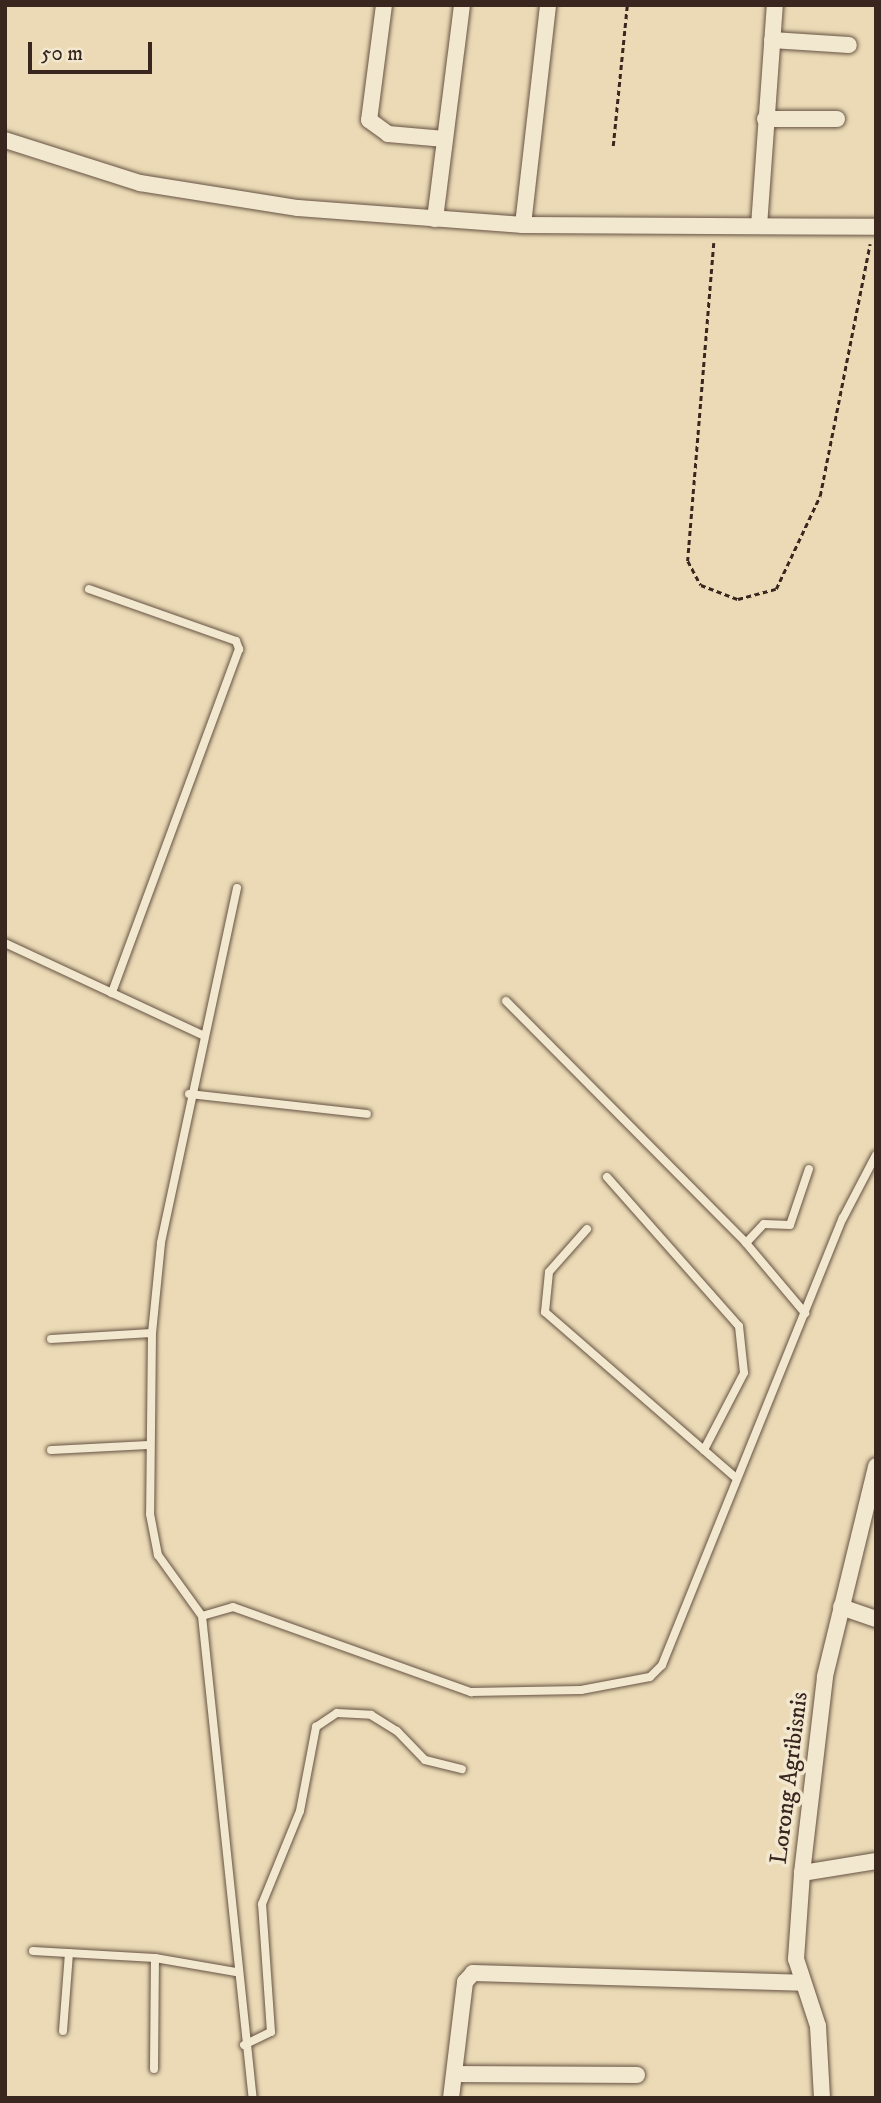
<!DOCTYPE html>
<html>
<head>
<meta charset="utf-8">
<style>
  body { margin:0 }
  #map { position:relative; width:881px; height:2103px; overflow:hidden; background:#ebdab5; font-family:"IM FELL DW Pica",serif }
  div>[style] { position:absolute }
  [style*='--x'] { left:calc(var(--x)*1px); top:calc(var(--y)*1px); width:calc(var(--w)*1px); rotate:calc(var(--a)*1deg) }
  .path>* { height:2.5px; margin-top:-1.25px; transform-origin:0; background:repeating-linear-gradient(90deg,#39261f 0 5px,transparent 0 8.5px) }
  .roads { filter:drop-shadow(0 0 2px #665344) drop-shadow(0 0 2px #665344) }
  .lane>* { height:8px; margin:-4px; padding:0 4px; transform-origin:4px; border-radius:4px; background:#f2e7cf }
  .street>* { height:16px; margin:-8px; padding:0 8px; transform-origin:8px; border-radius:8px; background:#f2e7cf }
  span { translate:-50% -50%; white-space:nowrap; text-align:center; line-height:1.15; -webkit-text-stroke:7px #f2e7cf; paint-order:stroke }
  .street-label { font-size:24px; color:#39261f }
  .frame { position:absolute; inset:0; border:7px solid #39261f; pointer-events:none }
  .scale { position:absolute; left:28px; top:42px; width:124px; height:32px; box-sizing:border-box; border:4px solid #39261f; border-top:0; padding-left:9px; font-size:21px; line-height:24px; white-space:nowrap; color:#39261f; -webkit-text-stroke:5px #f2e7cf; paint-order:stroke }
</style>
</head>
<body>
<div id="map">
  <div class="path">
    <i style="--x:613;--y:146;--w:142;--a:-84.3"></i>
    <i style="--x:714;--y:243;--w:319;--a:94.7"></i>
    <i style="--x:688;--y:561;--w:27;--a:62"></i>
    <i style="--x:701;--y:585;--w:40;--a:21"></i>
    <i style="--x:738;--y:599;--w:39;--a:-15"></i>
    <i style="--x:776;--y:589;--w:103;--a:-64.7"></i>
    <i style="--x:820;--y:496;--w:257;--a:-78.8"></i>
  </div>
  <div class="roads">
    <div class="lane">
      <i style="--x:89;--y:589;--w:156;--a:19.5"></i>
      <i style="--x:236;--y:641;--w:9;--a:69"></i>
      <i style="--x:239;--y:649;--w:367;--a:110.3"></i>
      <i style="--x:237;--y:888;--w:363;--a:102.1"></i>
      <i style="--x:161;--y:1243;--w:90;--a:95.7"></i>
      <i style="--x:152;--y:1333;--w:181;--a:90.6"></i>
      <i style="--x:150;--y:1514;--w:42;--a:79"></i>
      <i style="--x:158;--y:1555;--w:75;--a:54.2"></i>
      <i style="--x:202;--y:1616;--w:485;--a:84"></i>
      <i style="--x:5;--y:943;--w:217;--a:25"></i>
      <i style="--x:506;--y:1001;--w:341;--a:45.2"></i>
      <i style="--x:746;--y:1243;--w:92;--a:49.9"></i>
      <i style="--x:189;--y:1094;--w:179;--a:6.4"></i>
      <i style="--x:607;--y:1177;--w:199;--a:48.5"></i>
      <i style="--x:739;--y:1326;--w:47;--a:83.9"></i>
      <i style="--x:744;--y:1373;--w:87;--a:117.5"></i>
      <i style="--x:587;--y:1229;--w:57;--a:131.5"></i>
      <i style="--x:549;--y:1272;--w:40;--a:95.7"></i>
      <i style="--x:545;--y:1312;--w:252;--a:41"></i>
      <i style="--x:746;--y:1243;--w:26;--a:-47"></i>
      <i style="--x:764;--y:1224;--w:26;--a:2"></i>
      <i style="--x:790;--y:1225;--w:59;--a:-71.3"></i>
      <i style="--x:51;--y:1339;--w:101;--a:-3.4"></i>
      <i style="--x:51;--y:1450;--w:98;--a:-2.9"></i>
      <i style="--x:202;--y:1616;--w:32;--a:-16"></i>
      <i style="--x:233;--y:1607;--w:253;--a:19.7"></i>
      <i style="--x:471;--y:1692;--w:110;--a:-1"></i>
      <i style="--x:581;--y:1690;--w:70;--a:-10.7"></i>
      <i style="--x:650;--y:1677;--w:17;--a:-45"></i>
      <i style="--x:662;--y:1665;--w:482;--a:-68"></i>
      <i style="--x:843;--y:1218;--w:71;--a:-62.4"></i>
      <i style="--x:33;--y:1951;--w:122;--a:3.3"></i>
      <i style="--x:155;--y:1958;--w:82;--a:9.8"></i>
      <i style="--x:63;--y:2031;--w:78;--a:-85.6"></i>
      <i style="--x:244;--y:2045;--w:30;--a:-26"></i>
      <i style="--x:271;--y:2032;--w:128;--a:-94"></i>
      <i style="--x:262;--y:1904;--w:100;--a:-67.8"></i>
      <i style="--x:300;--y:1811;--w:86;--a:-79.2"></i>
      <i style="--x:316;--y:1727;--w:25;--a:-34"></i>
      <i style="--x:337;--y:1713;--w:34;--a:3"></i>
      <i style="--x:371;--y:1715;--w:31;--a:32"></i>
      <i style="--x:397;--y:1731;--w:40;--a:46"></i>
      <i style="--x:425;--y:1760;--w:38;--a:14"></i>
      <i style="--x:154;--y:2069;--w:111;--a:-89.5"></i>
    </div>
    <div class="street">
      <i style="--x:384;--y:5;--w:116;--a:97.4"></i>
      <i style="--x:369;--y:120;--w:24;--a:36"></i>
      <i style="--x:388;--y:134;--w:57;--a:5"></i>
      <i style="--x:772;--y:40;--w:77;--a:3.7"></i>
      <i style="--x:765;--y:119;--w:72;--a:0"></i>
      <i style="--x:5;--y:140;--w:142;--a:17.7"></i>
      <i style="--x:140;--y:183;--w:160;--a:9"></i>
      <i style="--x:298;--y:208;--w:226;--a:4.3"></i>
      <i style="--x:523;--y:225;--w:353;--a:0.3"></i>
      <i style="--x:435;--y:219;--w:216;--a:-82.8"></i>
      <i style="--x:523;--y:225;--w:221;--a:-83.5"></i>
      <i style="--x:759;--y:226;--w:222;--a:-85.9"></i>
      <i style="--x:841;--y:1607;--w:37;--a:19"></i>
      <i style="--x:802;--y:1873;--w:75;--a:-9.2"></i>
      <i style="--x:456;--y:2074;--w:181;--a:0.3"></i>
      <i style="--x:451;--y:2098;--w:117;--a:-83.1"></i>
      <i style="--x:465;--y:1982;--w:12;--a:-48"></i>
      <i style="--x:473;--y:1973;--w:329;--a:1.7"></i>
      <i style="--x:822;--y:2098;--w:72;--a:-93.2"></i>
      <i style="--x:818;--y:2026;--w:71;--a:-108.2"></i>
      <i style="--x:796;--y:1959;--w:86;--a:-86"></i>
      <i style="--x:802;--y:1873;--w:198;--a:-83.3"></i>
      <i style="--x:825;--y:1676;--w:216;--a:-76.3"></i>
    </div>
  </div>
  <div class="street-label">
    <span style="left:790px;top:1778px;rotate:-83deg">Lorong Agribisnis</span>
  </div>
  <div class="frame"></div>
  <div class="scale">50 m</div>
</div>
</body>
</html>
